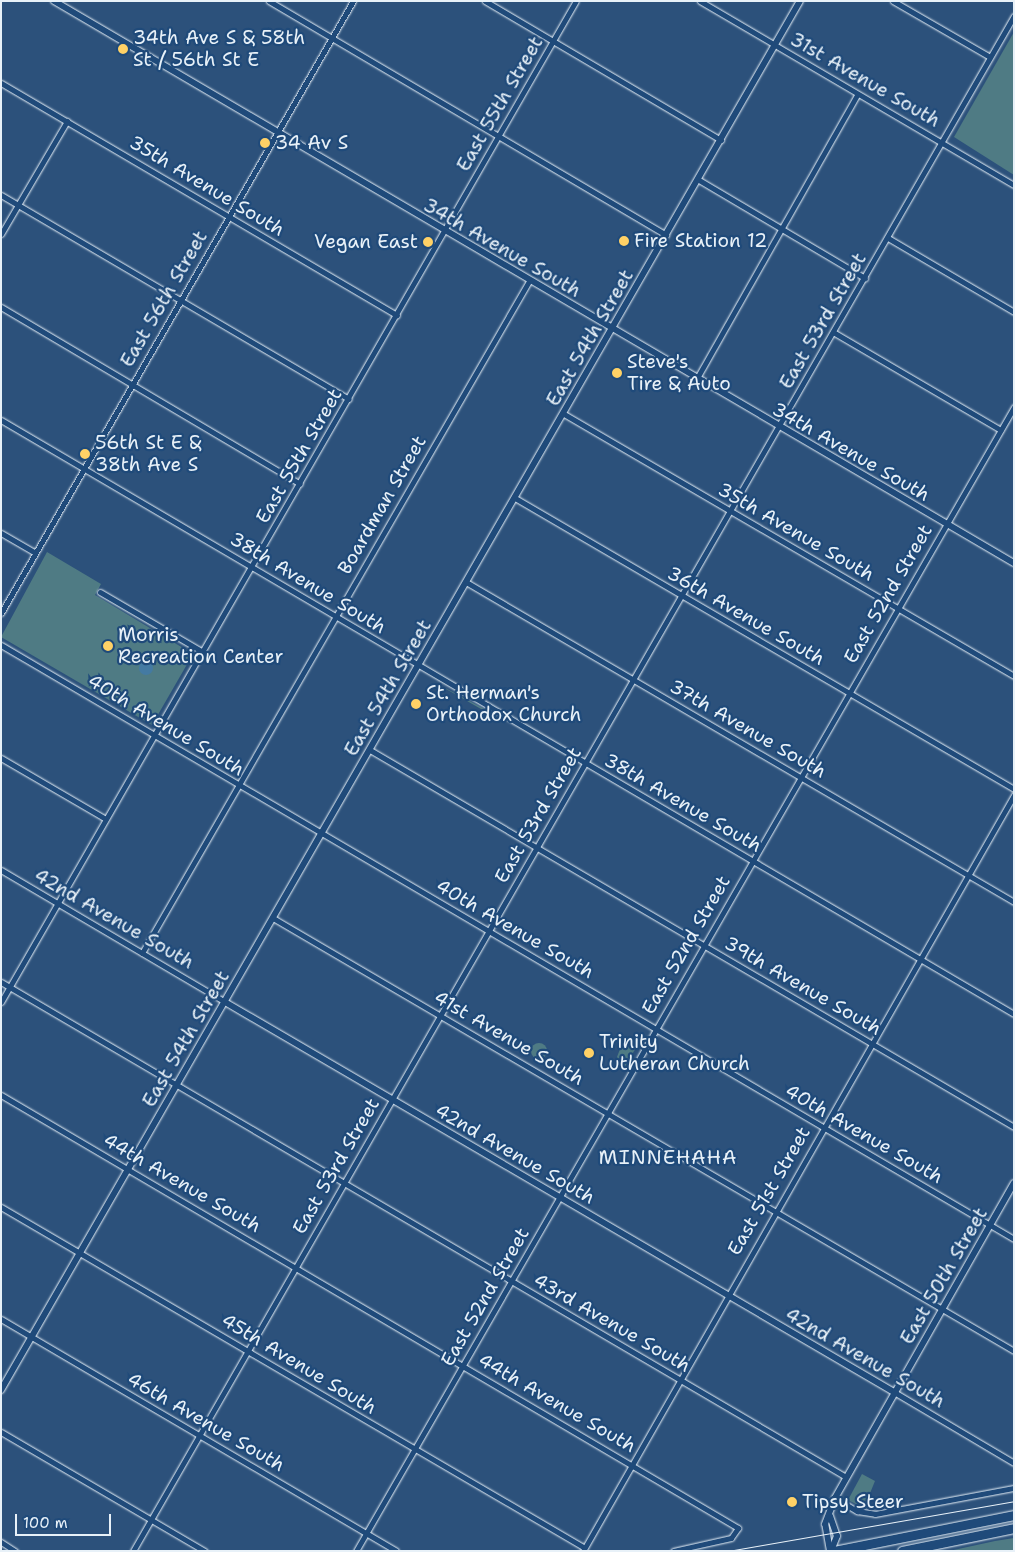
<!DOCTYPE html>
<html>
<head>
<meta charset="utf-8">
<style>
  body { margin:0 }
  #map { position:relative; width:1015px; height:1552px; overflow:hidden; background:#2c517b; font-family:"Shantell Sans",sans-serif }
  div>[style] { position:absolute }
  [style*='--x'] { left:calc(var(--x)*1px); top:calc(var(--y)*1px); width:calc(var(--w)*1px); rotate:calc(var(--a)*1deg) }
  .green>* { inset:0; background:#4f7b84 }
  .round { border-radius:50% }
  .water>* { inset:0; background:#447aa2 }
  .roads { filter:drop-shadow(0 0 1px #e8f1f8) drop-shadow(0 0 1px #e8f1f8) }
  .minor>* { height:5px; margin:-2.5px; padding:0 2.5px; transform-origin:2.5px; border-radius:2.5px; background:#1f4a7a }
  .tertiary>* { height:6px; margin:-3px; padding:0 3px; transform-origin:3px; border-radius:3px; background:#1f4a7a }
  .trunk>* { height:9px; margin:-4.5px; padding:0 4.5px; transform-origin:4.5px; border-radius:4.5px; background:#1f4a7a }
  .tram>* { height:1px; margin:-0.5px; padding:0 0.5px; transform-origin:0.5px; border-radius:0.5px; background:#e8f1f8 }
  .dots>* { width:14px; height:14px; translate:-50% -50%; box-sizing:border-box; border:2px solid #1f4a7a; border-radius:50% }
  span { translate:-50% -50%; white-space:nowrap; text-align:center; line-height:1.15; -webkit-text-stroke:4.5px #1f4a7a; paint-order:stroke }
  .poi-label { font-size:19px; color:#e8f1f8 }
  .left { translate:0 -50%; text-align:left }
  .right { translate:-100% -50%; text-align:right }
  .street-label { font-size:19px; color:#e8f1f8 }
  .neighbourhood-label { font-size:20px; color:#e8f1f8; letter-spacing:1px }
  .frame { position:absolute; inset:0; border:2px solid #e8f1f8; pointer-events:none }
  .scale { position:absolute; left:15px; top:1514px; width:96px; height:22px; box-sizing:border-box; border:2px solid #e8f1f8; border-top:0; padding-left:6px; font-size:15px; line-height:18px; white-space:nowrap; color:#e8f1f8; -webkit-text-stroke:4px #1f4a7a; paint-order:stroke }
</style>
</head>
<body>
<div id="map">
  <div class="green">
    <i style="clip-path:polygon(1014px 32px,1014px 175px,954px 137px)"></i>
    <i style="clip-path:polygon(47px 552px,101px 584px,95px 595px,193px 654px,152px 725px,1px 637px)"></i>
    <i style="clip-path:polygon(432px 681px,488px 711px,488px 713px)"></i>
    <i style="clip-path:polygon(641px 1039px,623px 1070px,617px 1057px,620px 1049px,629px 1040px)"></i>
    <i class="round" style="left:531px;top:1043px;width:16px;height:16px"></i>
    <i style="clip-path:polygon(862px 1474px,875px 1481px,864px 1508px,848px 1500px)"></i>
    <i style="clip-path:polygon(1014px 1538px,1014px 1551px,949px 1551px,995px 1541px)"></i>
  </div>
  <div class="water">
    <i class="round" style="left:139px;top:661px;width:14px;height:14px"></i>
  </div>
  <div class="roads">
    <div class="minor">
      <i style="--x:269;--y:1;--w:461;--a:30.5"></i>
      <i style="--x:485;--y:1;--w:274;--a:30.5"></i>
      <i style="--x:700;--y:1;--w:364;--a:30.4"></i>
      <i style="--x:893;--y:1;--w:112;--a:30"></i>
      <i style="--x:1;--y:83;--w:459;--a:30.4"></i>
      <i style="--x:699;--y:180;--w:193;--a:30.6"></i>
      <i style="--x:1;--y:195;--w:403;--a:30.4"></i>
      <i style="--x:1;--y:234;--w:131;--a:-59.7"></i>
      <i style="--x:888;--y:238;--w:146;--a:30.4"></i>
      <i style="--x:1;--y:307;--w:347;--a:30.6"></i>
      <i style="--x:833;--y:332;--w:194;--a:30.3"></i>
      <i style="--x:697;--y:378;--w:326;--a:-60.5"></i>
      <i style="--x:564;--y:414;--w:521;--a:30.21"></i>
      <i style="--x:1;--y:420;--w:1174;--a:30.39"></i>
      <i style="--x:515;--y:498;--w:578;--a:30.25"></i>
      <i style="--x:1;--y:533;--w:39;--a:30"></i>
      <i style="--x:466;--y:582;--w:635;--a:30.28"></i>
      <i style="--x:100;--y:592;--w:119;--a:30.2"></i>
      <i style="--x:1;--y:613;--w:706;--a:-60.09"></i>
      <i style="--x:1;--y:645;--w:1174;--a:30.39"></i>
      <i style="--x:370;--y:750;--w:746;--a:30.34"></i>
      <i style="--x:1;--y:758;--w:121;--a:30.2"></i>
      <i style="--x:1;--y:870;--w:260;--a:30.5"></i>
      <i style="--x:273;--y:918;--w:858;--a:30.3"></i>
      <i style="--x:142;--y:953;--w:775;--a:-60.06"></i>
      <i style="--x:1;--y:982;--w:979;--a:30.36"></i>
      <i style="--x:1;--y:1002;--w:1154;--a:-60.13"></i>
      <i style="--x:1;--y:1095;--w:855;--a:30.43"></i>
      <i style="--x:738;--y:1528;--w:12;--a:125"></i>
      <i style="--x:731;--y:1538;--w:59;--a:167.4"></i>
      <i style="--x:1;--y:1207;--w:674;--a:30.29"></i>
      <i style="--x:1;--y:1319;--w:458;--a:30.4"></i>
      <i style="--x:894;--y:1392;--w:139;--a:30.6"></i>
      <i style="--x:1;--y:1432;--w:236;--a:30.3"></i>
      <i style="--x:835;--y:1498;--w:26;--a:31"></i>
      <i style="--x:857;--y:1511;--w:18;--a:9"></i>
      <i style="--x:875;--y:1514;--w:141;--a:-10.6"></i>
      <i style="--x:1;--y:1542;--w:17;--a:33"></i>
      <i style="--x:133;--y:1551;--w:1770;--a:-60.15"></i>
      <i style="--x:356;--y:1551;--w:1320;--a:-60.09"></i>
      <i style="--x:583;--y:1551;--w:870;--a:-60.31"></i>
    </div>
    <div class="tertiary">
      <i style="--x:54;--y:1;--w:1112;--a:30.35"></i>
      <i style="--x:225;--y:1002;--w:774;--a:30.24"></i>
      <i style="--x:1;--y:1390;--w:1602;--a:-60.09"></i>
      <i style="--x:830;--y:1516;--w:21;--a:71"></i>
      <i style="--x:837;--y:1536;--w:16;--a:112"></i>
      <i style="--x:830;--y:1551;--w:27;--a:-100"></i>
      <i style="--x:825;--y:1524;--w:28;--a:-69"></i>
      <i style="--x:835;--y:1498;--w:362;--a:-60.4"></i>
    </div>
    <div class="trunk">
      <i style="--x:834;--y:1551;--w:184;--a:-11.3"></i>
      <i style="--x:902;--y:1551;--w:114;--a:-11.6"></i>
    </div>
  </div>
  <div class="tram">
    <i style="--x:728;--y:1551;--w:290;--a:-9.9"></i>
  </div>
  <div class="dots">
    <i style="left:123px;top:49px;background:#ffd166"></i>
    <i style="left:265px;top:143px;background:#ffd166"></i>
    <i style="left:624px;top:241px;background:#ffd166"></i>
    <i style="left:428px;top:242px;background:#ffd166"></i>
    <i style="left:617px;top:373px;background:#ffd166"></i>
    <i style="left:85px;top:454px;background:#ffd166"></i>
    <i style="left:108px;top:646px;background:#ffd166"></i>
    <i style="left:416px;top:704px;background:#ffd166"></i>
    <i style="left:589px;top:1053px;background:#ffd166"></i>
    <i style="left:792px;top:1502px;background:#ffd166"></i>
  </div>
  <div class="poi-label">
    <span class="left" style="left:133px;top:49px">34th Ave S &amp; 58th<br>St / 56th St E</span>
    <span class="left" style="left:275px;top:143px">34 Av S</span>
    <span class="left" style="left:634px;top:241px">Fire Station 12</span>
    <span class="right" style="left:418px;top:242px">Vegan East</span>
    <span class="left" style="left:627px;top:373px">Steve's<br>Tire &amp; Auto</span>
    <span class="left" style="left:95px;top:454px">56th St E &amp;<br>38th Ave S</span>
    <span class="left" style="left:118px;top:646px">Morris<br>Recreation Center</span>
    <span class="left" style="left:426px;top:704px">St. Herman's<br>Orthodox Church</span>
    <span class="left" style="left:599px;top:1053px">Trinity<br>Lutheran Church</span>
    <span class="left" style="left:802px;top:1502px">Tipsy Steer</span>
  </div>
  <div class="street-label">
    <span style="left:865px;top:80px;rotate:30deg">31st Avenue South</span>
    <span style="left:500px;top:104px;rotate:-60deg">East 55th Street</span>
    <span style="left:207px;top:186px;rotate:31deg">35th Avenue South</span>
    <span style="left:502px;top:248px;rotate:30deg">34th Avenue South</span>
    <span style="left:164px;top:299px;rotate:-60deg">East 56th Street</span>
    <span style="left:823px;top:321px;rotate:-60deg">East 53rd Street</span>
    <span style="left:590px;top:338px;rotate:-60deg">East 54th Street</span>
    <span style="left:851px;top:452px;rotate:30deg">34th Avenue South</span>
    <span style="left:299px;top:456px;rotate:-60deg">East 55th Street</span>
    <span style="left:382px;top:505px;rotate:-60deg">Boardman Street</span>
    <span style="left:796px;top:532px;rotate:30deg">35th Avenue South</span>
    <span style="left:308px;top:583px;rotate:31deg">38th Avenue South</span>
    <span style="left:888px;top:594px;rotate:-60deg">East 52nd Street</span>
    <span style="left:746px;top:616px;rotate:30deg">36th Avenue South</span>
    <span style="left:388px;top:688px;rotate:-60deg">East 54th Street</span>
    <span style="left:166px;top:725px;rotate:31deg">40th Avenue South</span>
    <span style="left:748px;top:729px;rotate:30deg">37th Avenue South</span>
    <span style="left:683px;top:803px;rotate:30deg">38th Avenue South</span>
    <span style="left:538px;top:815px;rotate:-60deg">East 53rd Street</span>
    <span style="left:114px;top:919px;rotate:30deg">42nd Avenue South</span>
    <span style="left:515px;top:929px;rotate:30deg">40th Avenue South</span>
    <span style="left:686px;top:945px;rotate:-60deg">East 52nd Street</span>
    <span style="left:803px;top:986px;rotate:30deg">39th Avenue South</span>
    <span style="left:509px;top:1038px;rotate:30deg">41st Avenue South</span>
    <span style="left:186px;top:1039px;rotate:-60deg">East 54th Street</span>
    <span style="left:864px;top:1134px;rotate:30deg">40th Avenue South</span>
    <span style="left:515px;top:1154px;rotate:30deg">42nd Avenue South</span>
    <span style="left:336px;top:1166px;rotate:-60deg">East 53rd Street</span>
    <span style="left:182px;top:1183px;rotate:30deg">44th Avenue South</span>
    <span style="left:769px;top:1191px;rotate:-60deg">East 51st Street</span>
    <span style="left:944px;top:1276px;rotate:-60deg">East 50th Street</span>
    <span style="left:485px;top:1297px;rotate:-60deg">East 52nd Street</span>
    <span style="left:612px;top:1323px;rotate:30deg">43rd Avenue South</span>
    <span style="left:865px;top:1358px;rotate:30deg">42nd Avenue South</span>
    <span style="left:299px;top:1364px;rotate:31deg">45th Avenue South</span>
    <span style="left:557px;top:1403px;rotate:30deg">44th Avenue South</span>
    <span style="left:206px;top:1422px;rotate:30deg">46th Avenue South</span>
  </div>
  <div class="neighbourhood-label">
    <span style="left:668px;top:1157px">MINNEHAHA</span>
  </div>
  <div class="frame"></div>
  <div class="scale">100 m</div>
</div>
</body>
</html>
